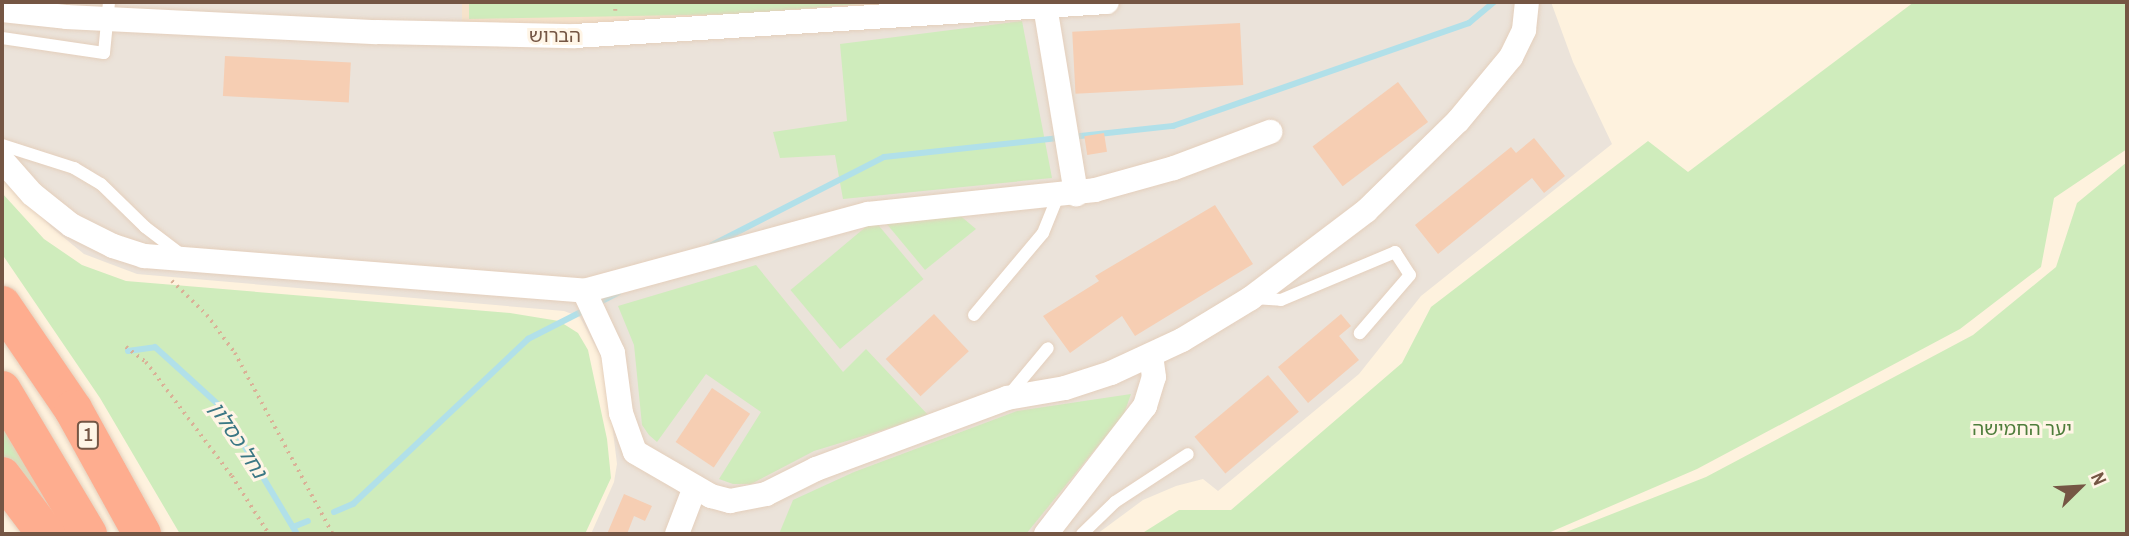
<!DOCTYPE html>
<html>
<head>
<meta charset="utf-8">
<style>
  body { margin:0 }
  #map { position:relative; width:2129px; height:536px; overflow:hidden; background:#fef2de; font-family:"Archivo Narrow","Noto Sans Hebrew",sans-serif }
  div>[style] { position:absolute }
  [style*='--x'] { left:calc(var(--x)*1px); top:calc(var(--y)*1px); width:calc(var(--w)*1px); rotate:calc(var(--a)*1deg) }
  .residential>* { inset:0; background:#f6e3cb }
  .industrial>* { inset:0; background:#ebe3da }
  .green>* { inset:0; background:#cfecbc; transform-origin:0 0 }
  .stream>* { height:6px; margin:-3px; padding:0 3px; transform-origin:3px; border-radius:3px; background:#b1e0e9 }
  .building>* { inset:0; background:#f6ceb3; transform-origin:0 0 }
  .path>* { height:3.5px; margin-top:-1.75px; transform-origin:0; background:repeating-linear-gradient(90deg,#dab197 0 2px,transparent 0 7px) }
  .roads { filter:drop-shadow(0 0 2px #e4cfbc) drop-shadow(0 0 2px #e4cfbc) }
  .lane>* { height:12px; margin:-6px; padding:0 6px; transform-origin:6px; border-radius:6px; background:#fff }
  .street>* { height:24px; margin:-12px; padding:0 12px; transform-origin:12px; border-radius:12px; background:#fff }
  .highway>* { height:38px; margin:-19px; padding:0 19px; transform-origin:19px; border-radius:19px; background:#fead8f }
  span { translate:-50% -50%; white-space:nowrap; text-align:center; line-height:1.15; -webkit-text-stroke:6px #fff5e6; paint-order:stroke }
  .shield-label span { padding:2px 5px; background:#fff5e6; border:2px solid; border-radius:5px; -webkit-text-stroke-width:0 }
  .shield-label { font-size:18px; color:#755644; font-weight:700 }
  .street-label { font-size:19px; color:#755644 }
  .park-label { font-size:19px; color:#4e7d3b }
  .water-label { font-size:21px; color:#3a7784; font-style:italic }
  .frame { position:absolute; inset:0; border:4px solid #755644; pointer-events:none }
  .north { position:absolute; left:2045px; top:452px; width:70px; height:70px; -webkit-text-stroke:5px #fff5e6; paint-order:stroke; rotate:66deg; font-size:19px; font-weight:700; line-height:28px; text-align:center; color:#755644 }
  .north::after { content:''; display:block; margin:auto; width:24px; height:32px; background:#755644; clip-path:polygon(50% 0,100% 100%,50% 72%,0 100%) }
</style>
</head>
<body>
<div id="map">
  <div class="residential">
    <i style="clip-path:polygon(462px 2px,925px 2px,692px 21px,501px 26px,462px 24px)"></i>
  </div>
  <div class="industrial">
    <i style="clip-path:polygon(2px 2px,462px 2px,462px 24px,501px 26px,692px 21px,925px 2px,1551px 2px,1573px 62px,1612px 144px,1421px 296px,1359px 374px,1218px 491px,1203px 479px,1176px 486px,1143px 500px,1097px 534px,591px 534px,614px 482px,617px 464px,605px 365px,580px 317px,564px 311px,137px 274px,84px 254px,51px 227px,2px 174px)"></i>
  </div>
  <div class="green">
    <i style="clip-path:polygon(469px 2px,883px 2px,741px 14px,469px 19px)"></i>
    <i style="clip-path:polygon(1914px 2px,2127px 2px,2127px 149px,2054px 198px,2041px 267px,1960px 329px,1697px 469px,1546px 534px,1141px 534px,1179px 510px,1231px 510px,1402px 363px,1431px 307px,1648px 141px,1688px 172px)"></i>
    <i style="clip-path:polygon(1022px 21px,1052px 178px,843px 199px,835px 155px,780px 158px,773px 132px,847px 121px,840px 44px)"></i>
    <i style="clip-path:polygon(2127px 162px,2127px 534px,1561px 534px,1706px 477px,1973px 335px,2056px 267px,2077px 203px)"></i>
    <i style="clip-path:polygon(2px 193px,44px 239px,82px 265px,126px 281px,510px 313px,559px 321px,578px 333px,588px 350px,607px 439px,611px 478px,585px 534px,180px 534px,100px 398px,2px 254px)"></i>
    <i style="clip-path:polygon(957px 213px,976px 229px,925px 270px,881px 217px)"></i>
    <i style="left:874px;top:220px;width:77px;height:109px;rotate:50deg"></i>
    <i style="clip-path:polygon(756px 265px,843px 372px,866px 349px,929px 416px,814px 451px,751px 484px,733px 484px,719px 479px,761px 412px,706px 374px,657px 442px,649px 435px,642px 425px,634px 345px,618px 306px)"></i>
    <i style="clip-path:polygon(1131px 394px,1124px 414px,1026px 534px,779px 534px,793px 500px,854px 472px,1017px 411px)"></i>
    <i style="clip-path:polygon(2px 416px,36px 465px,58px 531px,2px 458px)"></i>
  </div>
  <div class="stream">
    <i style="--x:1071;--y:137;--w:103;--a:-6.2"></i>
    <i style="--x:1173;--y:126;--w:313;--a:-19.2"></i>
    <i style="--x:1469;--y:23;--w:33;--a:-40"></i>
    <i style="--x:712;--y:245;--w:193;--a:-27.1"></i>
    <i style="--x:884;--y:157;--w:177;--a:-6.2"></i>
    <i style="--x:596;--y:304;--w:25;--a:-27"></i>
    <i style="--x:128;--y:351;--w:27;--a:-8"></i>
    <i style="--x:155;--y:347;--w:89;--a:42.3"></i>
    <i style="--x:221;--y:407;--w:148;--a:59.1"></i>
    <i style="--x:334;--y:512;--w:21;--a:-23"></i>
    <i style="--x:353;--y:504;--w:241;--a:-43.3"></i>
    <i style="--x:528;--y:339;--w:66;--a:-27"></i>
    <i style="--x:293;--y:527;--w:16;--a:-22"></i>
  </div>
  <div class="building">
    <i style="left:1240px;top:23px;width:62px;height:168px;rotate:87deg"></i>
    <i style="left:225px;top:56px;width:126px;height:40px;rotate:3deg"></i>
    <i style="left:1398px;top:82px;width:50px;height:107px;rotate:53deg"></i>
    <i style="left:1104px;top:133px;width:19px;height:20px;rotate:81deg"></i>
    <i style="clip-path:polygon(1534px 138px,1565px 176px,1544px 193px,1532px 178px,1438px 254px,1415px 225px,1511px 147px,1516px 153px)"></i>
    <i style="clip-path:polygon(1215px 205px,1253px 264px,1135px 336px,1122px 316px,1070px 353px,1043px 316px,1099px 281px,1095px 276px)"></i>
    <i style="left:934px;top:314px;width:51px;height:66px;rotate:47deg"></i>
    <i style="clip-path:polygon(1341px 314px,1351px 326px,1339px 336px,1359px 360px,1308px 403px,1278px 367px)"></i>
    <i style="left:1268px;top:375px;width:48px;height:96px;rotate:50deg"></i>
    <i style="left:712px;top:388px;width:46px;height:65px;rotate:34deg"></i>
    <i style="clip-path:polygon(624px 494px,652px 506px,645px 521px,634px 516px,627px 534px,607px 534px)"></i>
  </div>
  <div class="path">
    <i style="--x:615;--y:11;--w:9;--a:-90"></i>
    <i style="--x:172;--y:281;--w:49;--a:44.2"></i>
    <i style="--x:207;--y:315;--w:47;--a:53.6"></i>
    <i style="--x:235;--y:353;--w:206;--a:61.6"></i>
    <i style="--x:126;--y:347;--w:25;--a:37"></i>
    <i style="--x:146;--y:362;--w:143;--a:53"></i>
    <i style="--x:232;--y:476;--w:69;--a:57.5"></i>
  </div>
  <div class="roads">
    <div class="lane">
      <i style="--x:2;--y:38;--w:103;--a:8.4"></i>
      <i style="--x:104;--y:53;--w:51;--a:-84.4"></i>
      <i style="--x:2;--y:145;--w:76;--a:17.7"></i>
      <i style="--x:74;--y:168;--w:31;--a:31"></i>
      <i style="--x:101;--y:184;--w:62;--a:44.3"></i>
      <i style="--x:145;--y:227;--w:48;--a:37.3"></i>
      <i style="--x:1254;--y:298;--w:27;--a:4"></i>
      <i style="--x:1281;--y:300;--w:124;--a:-22.8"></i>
      <i style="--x:1395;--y:252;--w:27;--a:57"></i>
      <i style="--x:1410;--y:275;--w:77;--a:130.8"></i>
      <i style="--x:974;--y:315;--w:107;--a:-49.9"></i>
      <i style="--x:1043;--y:233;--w:40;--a:-68"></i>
      <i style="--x:1008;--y:396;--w:62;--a:-50.2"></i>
      <i style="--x:1082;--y:534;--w:46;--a:-44.1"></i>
      <i style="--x:1115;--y:502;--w:87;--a:-33.3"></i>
    </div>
    <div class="street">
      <i style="--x:1045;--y:6;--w:191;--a:80.6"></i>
      <i style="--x:2;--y:10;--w:64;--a:6.2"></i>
      <i style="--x:66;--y:17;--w:311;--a:2.8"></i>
      <i style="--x:377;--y:32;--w:198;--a:1.2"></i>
      <i style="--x:575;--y:36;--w:533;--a:-3.66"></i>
      <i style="--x:2;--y:160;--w:45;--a:48.6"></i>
      <i style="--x:32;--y:194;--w:50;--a:38.5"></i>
      <i style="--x:71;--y:225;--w:47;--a:26.6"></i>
      <i style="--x:113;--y:246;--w:33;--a:18"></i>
      <i style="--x:144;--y:256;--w:441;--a:4.5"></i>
      <i style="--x:584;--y:291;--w:294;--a:-15.2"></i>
      <i style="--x:868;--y:214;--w:228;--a:-6"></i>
      <i style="--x:1095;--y:190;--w:82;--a:-15.6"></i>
      <i style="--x:1174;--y:168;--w:103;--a:-20.6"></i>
      <i style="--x:584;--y:291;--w:68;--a:64.9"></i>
      <i style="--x:613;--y:353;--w:61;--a:82.4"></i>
      <i style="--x:621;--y:413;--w:41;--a:70.3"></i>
      <i style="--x:635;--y:452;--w:88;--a:30.1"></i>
      <i style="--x:711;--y:496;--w:20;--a:15"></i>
      <i style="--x:730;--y:501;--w:37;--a:-11"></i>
      <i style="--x:766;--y:494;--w:56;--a:-26.6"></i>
      <i style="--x:816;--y:469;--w:204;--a:-20.4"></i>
      <i style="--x:1007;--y:398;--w:59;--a:-9.8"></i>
      <i style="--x:1065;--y:388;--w:48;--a:-18.1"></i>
      <i style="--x:1111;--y:373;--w:78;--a:-24.9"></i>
      <i style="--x:1182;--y:340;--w:81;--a:-31.3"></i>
      <i style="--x:1251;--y:298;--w:144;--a:-37.1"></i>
      <i style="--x:1366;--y:211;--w:129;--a:-44.4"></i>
      <i style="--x:1458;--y:121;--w:83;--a:-50.4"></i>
      <i style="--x:1511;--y:57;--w:30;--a:-64"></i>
      <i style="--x:1524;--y:30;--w:28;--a:-84"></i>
      <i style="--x:677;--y:534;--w:50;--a:-69"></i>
      <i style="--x:1046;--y:534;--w:162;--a:-52.3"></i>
      <i style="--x:1145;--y:406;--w:30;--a:-73"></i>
      <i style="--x:1154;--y:377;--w:22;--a:-98"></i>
    </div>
    <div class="highway">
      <i style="--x:2;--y:305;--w:126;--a:55.7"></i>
      <i style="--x:73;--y:409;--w:143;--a:61.1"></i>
      <i style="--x:2;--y:390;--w:168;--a:59.2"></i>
      <i style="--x:2;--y:476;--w:73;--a:52.8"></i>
    </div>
  </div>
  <div class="shield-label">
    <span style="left:88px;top:435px">1</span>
  </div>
  <div class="street-label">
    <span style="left:555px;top:36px">הברוש</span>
  </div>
  <div class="park-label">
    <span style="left:2022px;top:429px">יער החמישה</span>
  </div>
  <div class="water-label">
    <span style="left:238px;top:440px;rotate:57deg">נחל כסלון</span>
  </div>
  <div class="frame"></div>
  <div class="north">N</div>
</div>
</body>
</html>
